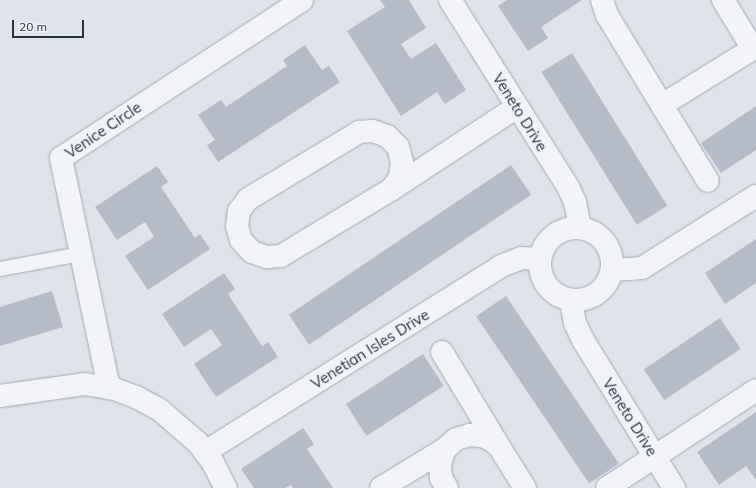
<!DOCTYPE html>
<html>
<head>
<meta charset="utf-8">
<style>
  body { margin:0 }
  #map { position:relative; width:756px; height:488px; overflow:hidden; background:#dfe3ea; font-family:Mulish,sans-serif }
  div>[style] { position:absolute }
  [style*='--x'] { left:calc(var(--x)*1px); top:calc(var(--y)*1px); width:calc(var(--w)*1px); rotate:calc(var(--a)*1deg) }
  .building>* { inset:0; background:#b6bcc7; transform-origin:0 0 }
  .roads { filter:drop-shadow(0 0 1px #a4aab4) drop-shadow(0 0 1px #a4aab4) }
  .service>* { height:14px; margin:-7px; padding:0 7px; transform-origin:7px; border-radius:7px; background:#f2f4f7 }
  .minor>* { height:22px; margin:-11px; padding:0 11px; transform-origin:11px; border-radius:11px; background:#f2f4f7 }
  .minor>.ring { margin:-11px; padding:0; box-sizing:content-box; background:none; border:22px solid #f2f4f7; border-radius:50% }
  span { translate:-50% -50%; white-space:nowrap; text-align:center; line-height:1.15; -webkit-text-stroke:3px #eff2f7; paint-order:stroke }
  .street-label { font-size:15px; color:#263142 }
  .scale { position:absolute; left:12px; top:20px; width:72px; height:18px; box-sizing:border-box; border:2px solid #263142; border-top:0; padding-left:5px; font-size:12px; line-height:14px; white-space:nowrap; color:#263142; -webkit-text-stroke:3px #eff2f7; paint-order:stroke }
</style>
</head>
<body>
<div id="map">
  <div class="building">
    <i style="clip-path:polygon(380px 0,409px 0,426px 28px,401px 44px,411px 59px,436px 43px,466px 90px,445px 104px,437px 92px,401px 116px,347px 31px,385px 7px)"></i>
    <i style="clip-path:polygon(507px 0,582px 0,541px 27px,548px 38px,528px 51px,498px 6px)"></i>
    <i style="clip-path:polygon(305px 45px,322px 70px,329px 66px,340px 82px,218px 162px,207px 145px,215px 140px,198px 115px,221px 100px,226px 107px,287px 66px,283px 60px)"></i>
    <i style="left:572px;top:53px;width:180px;height:36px;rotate:58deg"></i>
    <i style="clip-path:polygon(756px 106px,756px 150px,721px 173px,701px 143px)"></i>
    <i style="left:511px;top:165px;width:36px;height:268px;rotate:56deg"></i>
    <i style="clip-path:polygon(157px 166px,168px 182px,161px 187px,195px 238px,200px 234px,210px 249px,148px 290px,125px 256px,154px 237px,145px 222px,117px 240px,95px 207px)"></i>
    <i style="clip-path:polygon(756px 239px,756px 283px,725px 304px,705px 273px)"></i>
    <i style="clip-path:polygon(224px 273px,235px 289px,228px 294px,262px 346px,268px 342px,278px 357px,216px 397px,194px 364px,222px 345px,211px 329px,184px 347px,162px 314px)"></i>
    <i style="clip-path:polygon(52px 291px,63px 327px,0 346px,0 307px)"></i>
    <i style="left:506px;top:296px;width:202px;height:36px;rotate:56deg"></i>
    <i style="left:720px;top:318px;width:37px;height:92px;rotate:56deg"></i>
    <i style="left:423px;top:354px;width:38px;height:92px;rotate:57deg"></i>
    <i style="clip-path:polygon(756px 412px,756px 480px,746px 466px,719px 485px,697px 452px)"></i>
    <i style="clip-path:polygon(303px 428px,314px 444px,307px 449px,333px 488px,293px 488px,291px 485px,285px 488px,254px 488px,241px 469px)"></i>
  </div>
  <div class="roads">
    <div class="service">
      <i style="--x:0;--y:269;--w:81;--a:-10.6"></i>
    </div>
    <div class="minor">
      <i style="--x:450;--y:0;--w:221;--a:57.7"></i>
      <i style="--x:568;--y:187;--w:17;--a:65"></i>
      <i style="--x:575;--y:202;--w:25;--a:79"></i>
      <i style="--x:602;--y:0;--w:16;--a:72"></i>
      <i style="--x:607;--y:15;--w:194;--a:58.7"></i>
      <i style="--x:723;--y:0;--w:57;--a:58.5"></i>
      <i style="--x:662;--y:105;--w:110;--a:-31.7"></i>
      <i style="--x:373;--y:131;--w:15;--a:20"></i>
      <i style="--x:387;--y:136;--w:16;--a:45"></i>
      <i style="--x:398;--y:147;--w:16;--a:75"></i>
      <i style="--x:402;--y:162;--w:15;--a:98"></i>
      <i style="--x:400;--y:177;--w:14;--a:124"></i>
      <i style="--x:392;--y:189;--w:130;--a:148.9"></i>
      <i style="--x:281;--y:256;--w:15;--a:176"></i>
      <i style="--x:266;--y:257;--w:15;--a:-160"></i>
      <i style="--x:252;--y:252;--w:16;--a:-133"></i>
      <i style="--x:241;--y:240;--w:15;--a:-106"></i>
      <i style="--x:237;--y:226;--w:15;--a:-82"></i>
      <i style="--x:239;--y:211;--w:15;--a:-53"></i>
      <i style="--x:248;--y:199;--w:130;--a:-31.1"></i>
      <i style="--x:359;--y:132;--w:14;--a:-4"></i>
      <i style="--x:392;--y:189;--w:149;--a:-33.3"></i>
      <i class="ring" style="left:540px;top:228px;width:50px;height:50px"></i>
      <i style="--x:613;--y:270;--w:29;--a:-4"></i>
      <i style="--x:642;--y:268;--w:135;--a:-32.3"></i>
      <i style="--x:571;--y:301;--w:22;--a:80"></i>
      <i style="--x:575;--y:323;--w:19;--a:65"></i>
      <i style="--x:583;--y:340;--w:174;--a:58.4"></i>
      <i style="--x:442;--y:352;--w:109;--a:58.9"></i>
      <i style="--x:109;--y:388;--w:235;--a:-101.8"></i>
      <i style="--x:61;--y:158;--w:288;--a:-33.2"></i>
      <i style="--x:0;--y:396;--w:85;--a:-8.1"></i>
      <i style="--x:84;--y:384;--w:30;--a:9"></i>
      <i style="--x:114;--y:389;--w:23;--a:20"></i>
      <i style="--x:136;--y:397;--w:27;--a:28"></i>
      <i style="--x:160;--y:410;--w:50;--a:41"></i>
      <i style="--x:198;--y:443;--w:25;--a:53"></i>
      <i style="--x:213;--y:463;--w:28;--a:63"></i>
      <i style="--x:205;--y:452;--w:350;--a:-32.1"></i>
      <i style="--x:501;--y:266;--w:22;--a:-21"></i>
      <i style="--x:522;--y:258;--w:17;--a:3"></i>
      <i style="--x:381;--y:488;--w:75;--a:-31.4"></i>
      <i style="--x:447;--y:488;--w:12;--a:-121"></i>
      <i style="--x:441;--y:478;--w:15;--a:-94"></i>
      <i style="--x:440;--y:463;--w:15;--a:-70"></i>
      <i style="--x:445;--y:449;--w:15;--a:-42"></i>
      <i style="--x:456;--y:439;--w:15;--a:-16"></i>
      <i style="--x:470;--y:435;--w:16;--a:7"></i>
      <i style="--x:486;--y:437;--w:14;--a:34"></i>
      <i style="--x:498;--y:445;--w:51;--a:57.9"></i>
      <i style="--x:607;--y:488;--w:178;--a:-33.3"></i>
    </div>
  </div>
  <div class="street-label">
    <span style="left:520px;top:112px;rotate:58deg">Veneto Drive</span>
    <span style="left:103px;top:130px;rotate:-34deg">Venice Circle</span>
    <span style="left:370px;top:349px;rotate:-32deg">Venetian Isles Drive</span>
    <span style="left:630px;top:417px;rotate:58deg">Veneto Drive</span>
  </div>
  <div class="scale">20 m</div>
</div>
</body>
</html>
